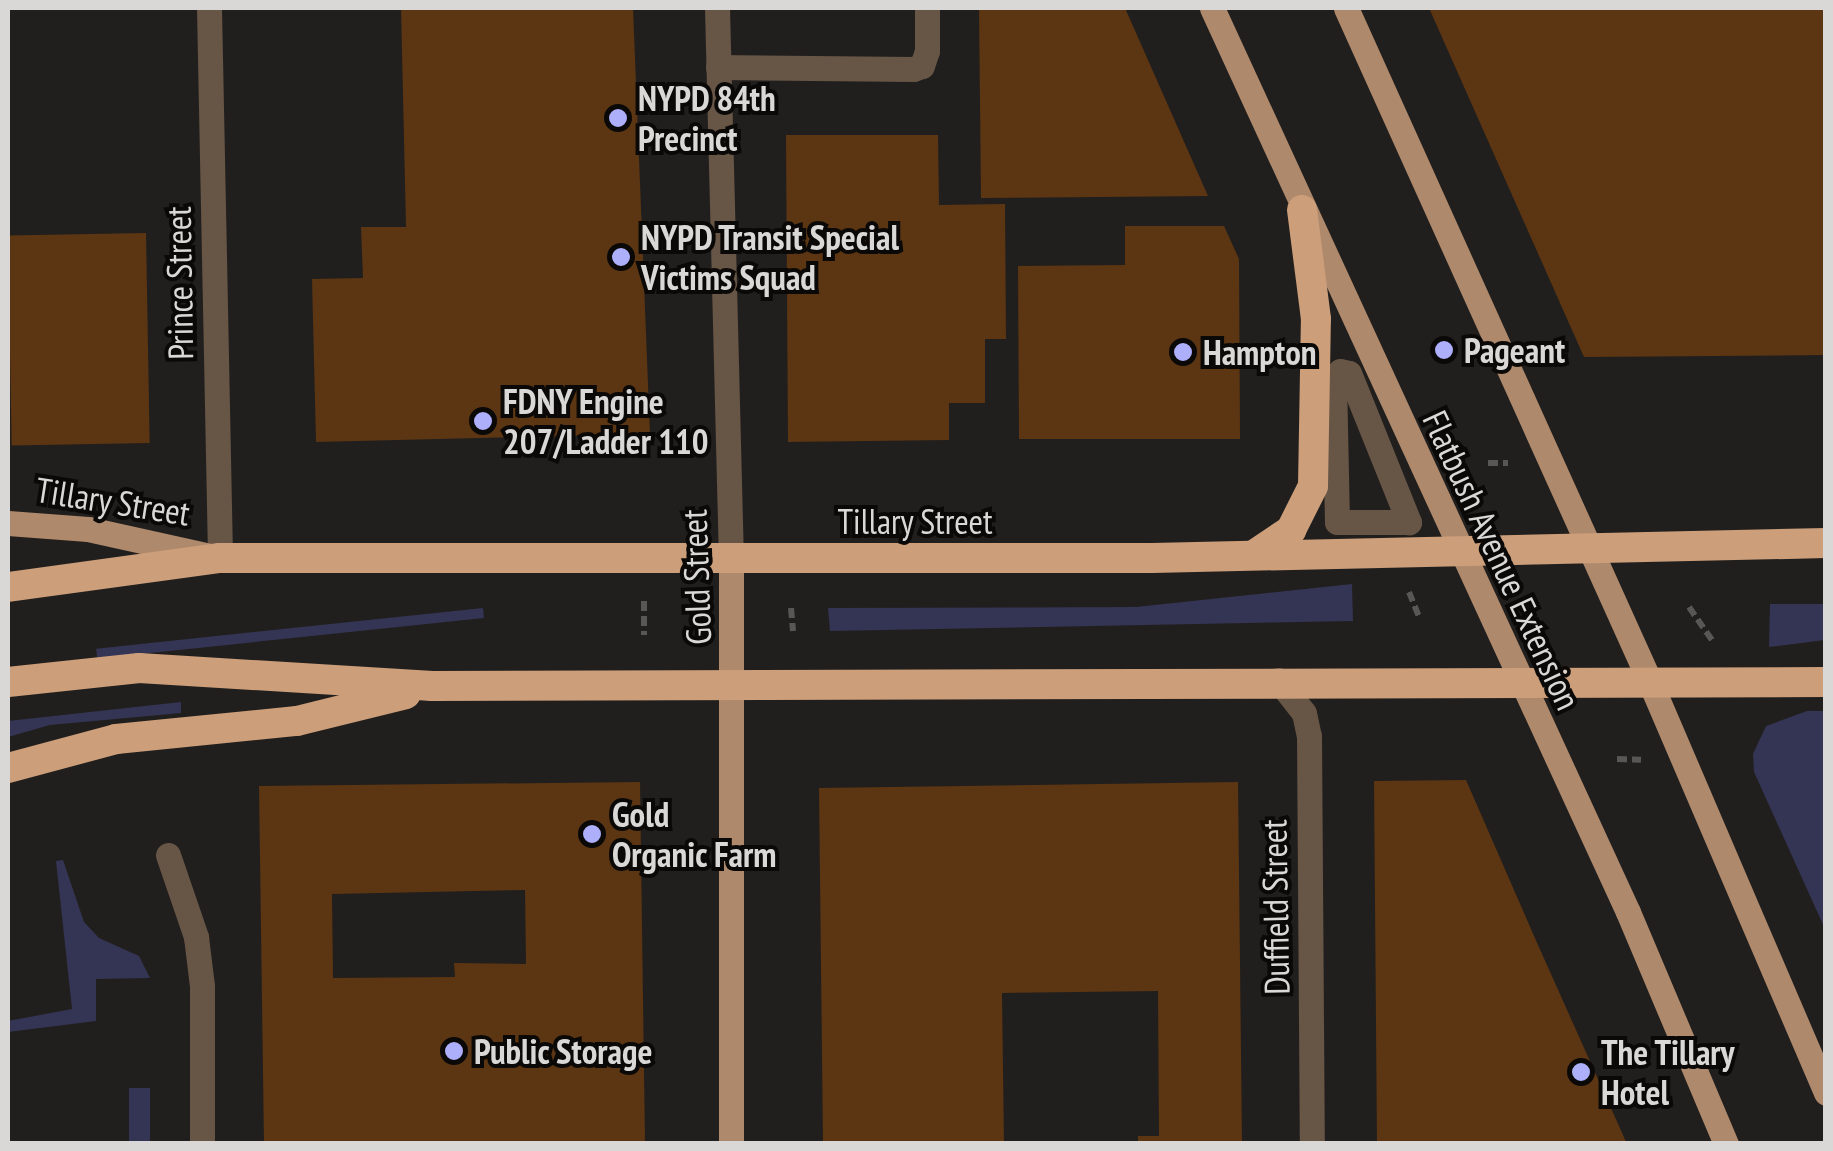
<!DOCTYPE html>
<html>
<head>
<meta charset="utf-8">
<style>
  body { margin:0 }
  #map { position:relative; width:1833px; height:1151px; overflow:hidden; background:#211f1d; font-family:"PT Sans Narrow",sans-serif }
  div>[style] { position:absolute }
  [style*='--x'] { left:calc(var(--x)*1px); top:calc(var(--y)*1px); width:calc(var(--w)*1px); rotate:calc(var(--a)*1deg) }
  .green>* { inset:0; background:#343454; transform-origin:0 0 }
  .building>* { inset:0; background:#5c3512; transform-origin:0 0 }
  .path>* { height:6px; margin-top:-3px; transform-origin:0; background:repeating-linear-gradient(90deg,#595755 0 10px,transparent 0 15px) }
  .minor>* { height:25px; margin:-12.5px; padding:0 12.5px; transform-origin:12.5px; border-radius:12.5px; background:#675546 }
  .major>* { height:25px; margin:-12.5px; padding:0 12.5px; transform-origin:12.5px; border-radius:12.5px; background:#af896c }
  .highway>* { height:30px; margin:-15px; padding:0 15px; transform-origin:15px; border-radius:15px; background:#cc9e7a }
  .dots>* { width:28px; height:28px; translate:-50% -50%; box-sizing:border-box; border:5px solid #0a0908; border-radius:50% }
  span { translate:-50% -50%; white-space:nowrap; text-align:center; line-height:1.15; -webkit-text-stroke:8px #0a0908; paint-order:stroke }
  .poi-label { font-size:35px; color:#d9d8d6; font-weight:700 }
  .left { translate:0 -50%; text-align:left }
  .street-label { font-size:35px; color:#d9d8d6 }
  .frame { position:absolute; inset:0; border:10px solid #d9d8d6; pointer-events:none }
</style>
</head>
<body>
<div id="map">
  <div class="green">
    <i style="clip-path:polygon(1352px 584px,1353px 621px,830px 631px,828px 608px,1136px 607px)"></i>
    <i style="clip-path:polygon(1770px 604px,1825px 604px,1825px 640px,1769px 647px)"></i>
    <i style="left:483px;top:608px;width:10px;height:389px;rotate:84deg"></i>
    <i style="clip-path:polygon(181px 702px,181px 713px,50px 725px,8px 737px,8px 721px)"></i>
    <i style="clip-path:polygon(1807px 711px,1825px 711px,1825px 929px,1754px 772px,1753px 754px,1766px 726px)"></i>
    <i style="clip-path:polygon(63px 860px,84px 922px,99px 938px,139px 956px,150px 978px,96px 979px,96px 1021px,8px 1032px,8px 1021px,72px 1009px,56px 861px)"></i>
    <i style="left:129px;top:1088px;width:21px;height:55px"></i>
  </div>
  <div class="building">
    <i style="clip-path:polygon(401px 8px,633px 8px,650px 434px,316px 442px,312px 279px,363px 278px,361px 227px,406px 227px)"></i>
    <i style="clip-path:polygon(979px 8px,1125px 8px,1208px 196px,981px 198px)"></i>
    <i style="clip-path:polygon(1429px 8px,1824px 8px,1826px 355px,1584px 357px)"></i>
    <i style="clip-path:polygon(786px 135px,938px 135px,939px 205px,1005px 204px,1006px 339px,985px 339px,985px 403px,949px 403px,949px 440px,788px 442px)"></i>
    <i style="clip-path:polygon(1125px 226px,1224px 226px,1239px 259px,1240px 439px,1019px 439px,1018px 266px,1125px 265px)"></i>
    <i style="left:146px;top:233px;width:210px;height:138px;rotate:89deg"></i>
    <i style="clip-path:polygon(1466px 780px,1538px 945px,1627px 1144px,1377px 1144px,1374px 781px)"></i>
    <i style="clip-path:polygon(evenodd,640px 782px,645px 1144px,264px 1144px,259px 786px,640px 782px,525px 890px,526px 964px,454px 963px,455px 977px,333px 978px,332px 894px,525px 890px)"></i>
    <i style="clip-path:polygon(1238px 782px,1242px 1144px,1138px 1144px,1138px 1136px,1159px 1136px,1158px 991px,1002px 993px,1004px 1144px,823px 1144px,819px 788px)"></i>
  </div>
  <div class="path">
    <i style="--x:1488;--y:463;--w:20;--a:0"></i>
    <i style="--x:1409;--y:592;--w:29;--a:68"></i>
    <i style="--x:644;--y:601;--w:34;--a:90"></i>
    <i style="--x:1689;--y:607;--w:44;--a:55.2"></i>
    <i style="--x:791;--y:608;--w:23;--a:85"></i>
    <i style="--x:1617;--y:759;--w:24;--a:2"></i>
  </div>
  <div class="minor">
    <i style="--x:209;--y:8;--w:550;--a:88.85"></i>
    <i style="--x:717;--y:8;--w:552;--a:88.55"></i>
    <i style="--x:718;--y:67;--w:195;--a:0.6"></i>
    <i style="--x:913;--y:69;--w:9;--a:-18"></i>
    <i style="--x:922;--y:66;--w:16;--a:-72"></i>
    <i style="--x:927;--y:51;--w:43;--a:-90"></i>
    <i style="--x:1340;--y:371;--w:9;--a:13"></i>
    <i style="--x:1349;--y:373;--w:161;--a:68.1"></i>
    <i style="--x:1409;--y:522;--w:72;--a:180"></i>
    <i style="--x:1337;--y:522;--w:144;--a:-91.2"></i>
    <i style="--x:1334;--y:378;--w:9;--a:-49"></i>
    <i style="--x:1278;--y:680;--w:42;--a:51.8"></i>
    <i style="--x:1304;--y:713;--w:24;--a:78"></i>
    <i style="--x:1309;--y:736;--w:408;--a:89.6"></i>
    <i style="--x:168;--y:855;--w:87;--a:71.1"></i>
    <i style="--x:196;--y:937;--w:49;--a:83"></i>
    <i style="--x:202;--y:986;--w:158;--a:90"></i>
  </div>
  <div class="major">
    <i style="--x:1212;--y:8;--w:995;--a:65.29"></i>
    <i style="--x:1628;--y:912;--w:252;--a:67.1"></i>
    <i style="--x:1346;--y:8;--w:739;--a:65.72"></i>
    <i style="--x:1650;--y:682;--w:447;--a:66.8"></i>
    <i style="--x:8;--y:523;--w:80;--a:4.3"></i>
    <i style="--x:88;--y:529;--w:125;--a:12.5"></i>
    <i style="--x:731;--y:560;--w:584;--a:90"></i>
  </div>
  <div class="highway">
    <i style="--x:1254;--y:555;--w:45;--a:-34"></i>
    <i style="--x:1291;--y:530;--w:49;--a:-63.4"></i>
    <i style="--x:1313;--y:486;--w:167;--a:-89"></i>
    <i style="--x:1316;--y:319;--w:110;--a:-97.3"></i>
    <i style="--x:8;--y:587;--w:214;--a:-7.8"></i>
    <i style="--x:220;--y:558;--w:932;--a:0"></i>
    <i style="--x:1152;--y:558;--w:674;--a:-1.27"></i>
    <i style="--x:8;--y:682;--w:132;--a:-6.1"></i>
    <i style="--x:139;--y:668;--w:294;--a:3.5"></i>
    <i style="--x:432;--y:686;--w:1394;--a:-0.16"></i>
    <i style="--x:8;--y:768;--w:112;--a:-15"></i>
    <i style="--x:116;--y:739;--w:182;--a:-5.7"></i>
    <i style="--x:297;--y:721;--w:112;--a:-13.9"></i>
  </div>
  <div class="dots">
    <i style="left:618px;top:118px;background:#adaffb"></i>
    <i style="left:621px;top:257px;background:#adaffb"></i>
    <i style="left:1444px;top:350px;background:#adaffb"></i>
    <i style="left:1183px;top:352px;background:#adaffb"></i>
    <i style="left:483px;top:421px;background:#adaffb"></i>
    <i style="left:592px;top:834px;background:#adaffb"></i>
    <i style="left:454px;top:1051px;background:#adaffb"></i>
    <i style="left:1581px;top:1072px;background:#adaffb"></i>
  </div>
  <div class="poi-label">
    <span class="left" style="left:638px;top:118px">NYPD 84th<br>Precinct</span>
    <span class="left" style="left:641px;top:257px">NYPD Transit Special<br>Victims Squad</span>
    <span class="left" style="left:1464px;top:350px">Pageant</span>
    <span class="left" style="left:1203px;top:352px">Hampton</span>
    <span class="left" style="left:503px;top:421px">FDNY Engine<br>207/Ladder 110</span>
    <span class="left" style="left:612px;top:834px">Gold<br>Organic Farm</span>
    <span class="left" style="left:474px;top:1051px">Public Storage</span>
    <span class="left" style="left:1601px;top:1072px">The Tillary<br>Hotel</span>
  </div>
  <div class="street-label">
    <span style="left:179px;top:283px;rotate:-91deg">Prince Street</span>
    <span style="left:113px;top:501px;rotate:9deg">Tillary Street</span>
    <span style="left:915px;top:521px">Tillary Street</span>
    <span style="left:1502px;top:560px;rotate:65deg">Flatbush Avenue Extension</span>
    <span style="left:696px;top:577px;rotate:-92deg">Gold Street</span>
    <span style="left:1275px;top:907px;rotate:-91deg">Duffield Street</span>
  </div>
  <div class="frame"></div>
</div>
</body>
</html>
